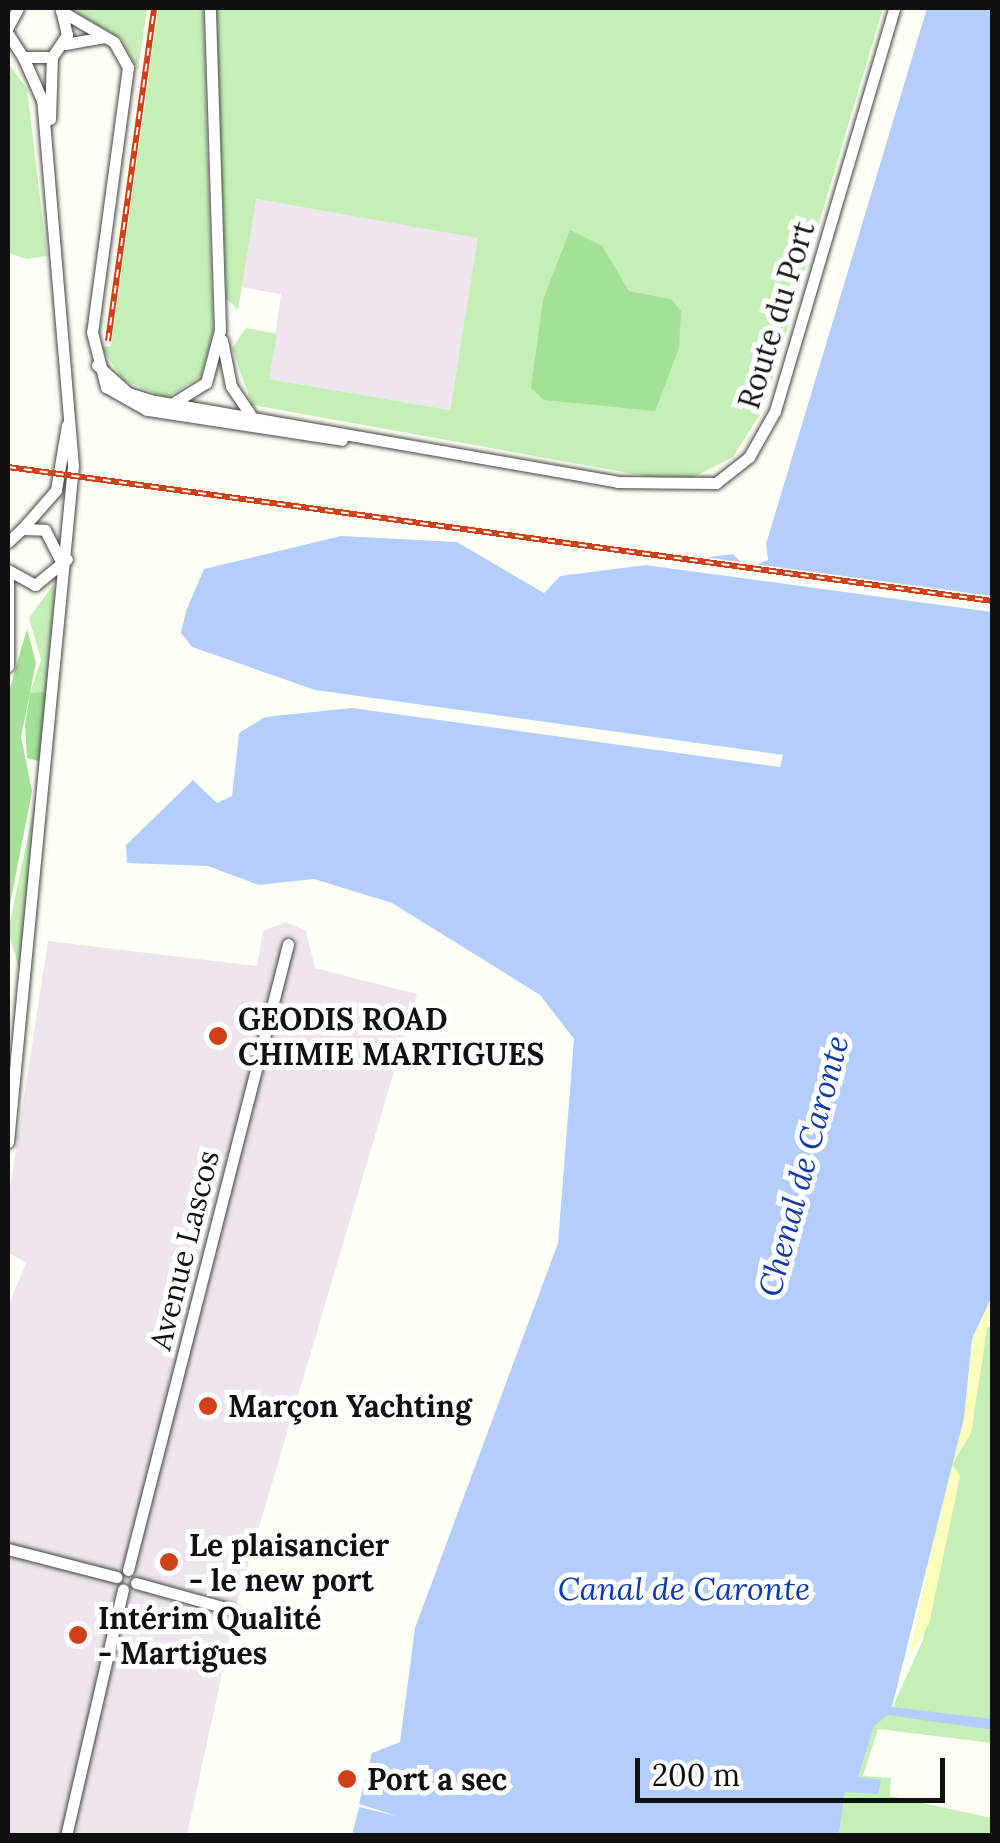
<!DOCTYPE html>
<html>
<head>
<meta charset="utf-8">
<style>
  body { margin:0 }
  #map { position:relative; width:1000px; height:1843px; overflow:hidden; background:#fefff4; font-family:Lora,serif }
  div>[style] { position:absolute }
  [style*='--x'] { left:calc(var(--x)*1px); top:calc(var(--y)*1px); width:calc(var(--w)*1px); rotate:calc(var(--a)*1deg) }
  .industrial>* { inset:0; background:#efe5ee }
  .green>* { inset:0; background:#c6efb8 }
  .forest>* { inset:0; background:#a3e196 }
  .sand>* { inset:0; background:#fcffbc }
  .water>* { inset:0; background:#b3cdfc }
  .pier>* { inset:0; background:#fefff4 }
  .roads { filter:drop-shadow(0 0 2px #434343) drop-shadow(0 0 2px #434343) }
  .minor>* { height:11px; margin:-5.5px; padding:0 5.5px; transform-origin:5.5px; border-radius:5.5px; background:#fff }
  .rail>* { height:6px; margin-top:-3px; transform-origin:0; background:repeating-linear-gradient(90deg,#fff 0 8px,#d04118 0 16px); box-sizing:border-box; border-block:2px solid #d04118 }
  .dots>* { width:28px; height:28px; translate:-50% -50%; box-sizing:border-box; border:5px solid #fff; border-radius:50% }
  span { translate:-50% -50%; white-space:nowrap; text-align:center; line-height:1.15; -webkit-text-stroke:10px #fff; paint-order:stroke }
  .street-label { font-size:30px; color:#101010 }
  .poi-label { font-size:30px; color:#101010; font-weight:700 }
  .left { translate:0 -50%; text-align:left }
  .water-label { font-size:32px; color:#0b3bb1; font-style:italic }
  .frame { position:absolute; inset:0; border:10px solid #101010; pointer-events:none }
  .scale { position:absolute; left:635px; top:1758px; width:310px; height:45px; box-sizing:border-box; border:5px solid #101010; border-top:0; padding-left:12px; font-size:30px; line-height:35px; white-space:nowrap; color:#101010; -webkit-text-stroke:8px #fff; paint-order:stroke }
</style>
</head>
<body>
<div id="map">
  <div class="industrial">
    <i style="clip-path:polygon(255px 199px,479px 237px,450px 410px,269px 379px,281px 294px,240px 287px)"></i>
    <i style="clip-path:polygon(286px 922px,306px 931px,315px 968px,417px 994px,239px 1595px,187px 1835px,8px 1835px,8px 1307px,26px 1263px,8px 1252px,8px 1201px,48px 941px,257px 966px,263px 931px)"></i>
  </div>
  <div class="green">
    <i style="clip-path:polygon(68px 8px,147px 8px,138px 70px,121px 38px)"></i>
    <i style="clip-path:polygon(158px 8px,203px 8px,213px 334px,201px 376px,166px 398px,123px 380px,101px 347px,111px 346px)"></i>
    <i style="clip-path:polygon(evenodd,216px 8px,883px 8px,764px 408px,733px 457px,690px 479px,656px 478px,252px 405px,232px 348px,246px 328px,277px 334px,269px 379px,450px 410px,478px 238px,256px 199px,238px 310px,226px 298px,216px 8px,617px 273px,629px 291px,671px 299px,543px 300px,617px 273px)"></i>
    <i style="clip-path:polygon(8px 63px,27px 89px,47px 256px,27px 259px,8px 253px)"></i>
    <i style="clip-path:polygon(53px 585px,55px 592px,46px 695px,30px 693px,41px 660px,29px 618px)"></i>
    <i style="clip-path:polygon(36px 797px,20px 970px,8px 932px)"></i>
    <i style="clip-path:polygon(992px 1326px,992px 1719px,900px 1713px,892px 1708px,923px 1640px,952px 1465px,973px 1422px,981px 1330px)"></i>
    <i style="clip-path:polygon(889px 1714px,992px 1730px,992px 1743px,878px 1729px,863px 1776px,891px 1778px,890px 1796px,992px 1818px,992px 1835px,839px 1835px,845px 1792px,874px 1725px)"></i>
  </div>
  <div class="forest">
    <i style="clip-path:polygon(570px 230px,602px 246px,629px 291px,671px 299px,681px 311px,679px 348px,655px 411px,544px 400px,531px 388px,543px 300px)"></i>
    <i style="clip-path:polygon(27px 629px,36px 663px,21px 737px,32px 791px,8px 915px,8px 695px)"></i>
    <i style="clip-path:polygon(43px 692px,46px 695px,39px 761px,27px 758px,25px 725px,30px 693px)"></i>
  </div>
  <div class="sand">
    <i style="clip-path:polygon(992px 1296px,971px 1433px,952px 1465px,960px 1476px,929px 1624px,910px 1655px,972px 1339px)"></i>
  </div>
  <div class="water">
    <i style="clip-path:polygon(927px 8px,992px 8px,992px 1296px,972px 1339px,964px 1418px,892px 1707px,992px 1719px,992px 1730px,888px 1715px,874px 1726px,858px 1777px,881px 1780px,878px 1794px,845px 1792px,839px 1835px,352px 1835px,359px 1807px,397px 1816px,359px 1804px,372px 1753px,400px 1742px,415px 1628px,558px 1243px,574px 1039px,540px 995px,392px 903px,314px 879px,259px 885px,208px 866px,127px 863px,126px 845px,193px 780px,217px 803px,232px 796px,239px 733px,265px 717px,352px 708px,780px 767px,783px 755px,315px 690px,192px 647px,181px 633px,186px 611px,204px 569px,341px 536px,457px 542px,544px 593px,560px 576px,733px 554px,747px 568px,768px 560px,766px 544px)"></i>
  </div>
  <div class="pier">
    <i style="clip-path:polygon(696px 556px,992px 596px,992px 612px,645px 565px)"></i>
  </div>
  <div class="roads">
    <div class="minor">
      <i style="--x:61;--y:11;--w:61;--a:30.3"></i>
      <i style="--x:114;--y:42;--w:29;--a:61"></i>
      <i style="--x:128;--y:67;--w:267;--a:97.7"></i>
      <i style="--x:92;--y:332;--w:57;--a:75.7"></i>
      <i style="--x:106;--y:387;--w:47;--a:29.3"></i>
      <i style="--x:147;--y:410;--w:197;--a:8.7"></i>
      <i style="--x:8;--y:27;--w:21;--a:-62"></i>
      <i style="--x:8;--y:34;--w:27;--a:57"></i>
      <i style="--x:23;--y:57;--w:29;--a:0"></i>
      <i style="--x:52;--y:57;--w:27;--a:-56"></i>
      <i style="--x:67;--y:35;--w:23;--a:-103"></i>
      <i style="--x:65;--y:44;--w:40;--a:-10"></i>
      <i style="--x:50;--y:119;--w:62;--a:-88.2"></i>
      <i style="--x:222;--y:340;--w:47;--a:78.9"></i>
      <i style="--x:231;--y:386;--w:34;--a:56"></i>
      <i style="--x:97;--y:365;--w:42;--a:42.1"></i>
      <i style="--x:128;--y:393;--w:28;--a:17"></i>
      <i style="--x:155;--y:401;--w:469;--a:9.9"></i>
      <i style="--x:617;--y:482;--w:99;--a:0.6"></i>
      <i style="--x:716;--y:483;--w:42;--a:-38.2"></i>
      <i style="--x:749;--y:457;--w:53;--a:-60.5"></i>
      <i style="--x:775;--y:411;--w:420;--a:-73.5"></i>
      <i style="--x:175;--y:402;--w:36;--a:-32"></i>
      <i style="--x:206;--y:383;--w:55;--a:-75.2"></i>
      <i style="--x:220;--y:330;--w:322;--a:-91.8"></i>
      <i style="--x:22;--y:529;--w:52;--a:-48.9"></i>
      <i style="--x:56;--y:490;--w:66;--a:-80.4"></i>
      <i style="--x:8;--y:542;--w:19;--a:-43"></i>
      <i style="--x:22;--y:529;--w:23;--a:2"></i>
      <i style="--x:45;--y:530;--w:35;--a:63"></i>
      <i style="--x:8;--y:570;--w:31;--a:29"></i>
      <i style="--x:35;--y:585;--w:41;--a:-39.1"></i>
      <i style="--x:8;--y:574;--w:92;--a:90"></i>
      <i style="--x:8;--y:1142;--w:679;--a:-84.51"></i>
      <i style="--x:73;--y:466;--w:367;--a:-94.8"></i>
      <i style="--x:42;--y:100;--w:47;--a:-113.8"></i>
      <i style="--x:8;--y:1549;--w:112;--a:14.5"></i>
      <i style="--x:128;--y:1570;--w:646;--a:-75.66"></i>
      <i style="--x:136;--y:1583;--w:98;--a:15.5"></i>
      <i style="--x:66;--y:1836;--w:253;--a:-77"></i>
    </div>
  </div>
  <div class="rail">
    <i style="--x:108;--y:341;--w:336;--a:-82.1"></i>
    <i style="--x:8;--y:467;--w:993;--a:7.75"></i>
  </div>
  <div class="dots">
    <i style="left:218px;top:1036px;background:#d04118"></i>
    <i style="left:208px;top:1406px;background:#d04118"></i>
    <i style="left:169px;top:1562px;background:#d04118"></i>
    <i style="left:78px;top:1635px;background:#d04118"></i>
    <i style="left:347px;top:1779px;background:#d04118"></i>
  </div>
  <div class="street-label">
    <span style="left:776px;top:315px;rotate:-73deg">Route du Port</span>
    <span style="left:184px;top:1250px;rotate:-76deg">Avenue Lascos</span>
  </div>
  <div class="poi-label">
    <span class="left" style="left:238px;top:1036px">GEODIS ROAD<br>CHIMIE MARTIGUES</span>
    <span class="left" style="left:228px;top:1406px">Marçon Yachting</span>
    <span class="left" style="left:189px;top:1562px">Le plaisancier<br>- le new port</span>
    <span class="left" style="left:98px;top:1635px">Intérim Qualité<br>- Martigues</span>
    <span class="left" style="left:367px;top:1779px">Port a sec</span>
  </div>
  <div class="water-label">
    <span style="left:804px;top:1166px;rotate:-75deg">Chenal de Caronte</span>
    <span style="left:684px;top:1589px">Canal de Caronte</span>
  </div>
  <div class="frame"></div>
  <div class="scale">200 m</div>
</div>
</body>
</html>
